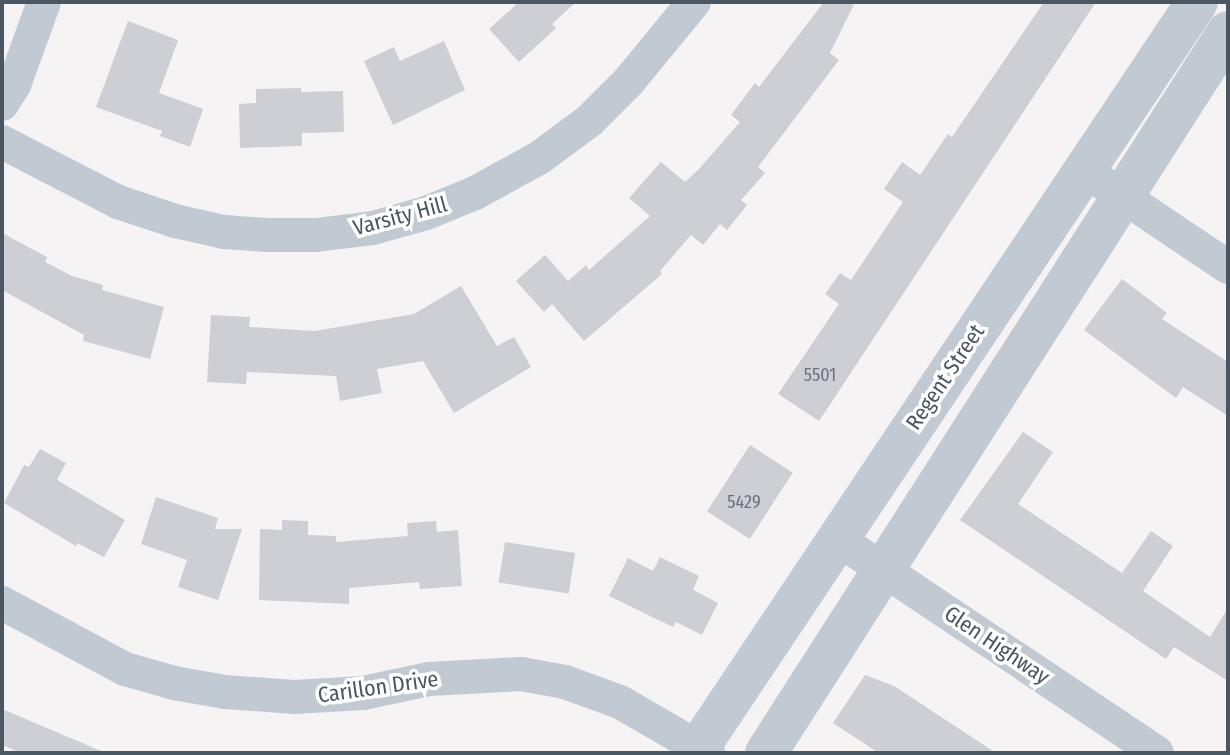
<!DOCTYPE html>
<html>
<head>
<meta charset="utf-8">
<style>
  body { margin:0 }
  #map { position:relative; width:1230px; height:755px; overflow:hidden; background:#f5f3f3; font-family:"Fira Sans Condensed",sans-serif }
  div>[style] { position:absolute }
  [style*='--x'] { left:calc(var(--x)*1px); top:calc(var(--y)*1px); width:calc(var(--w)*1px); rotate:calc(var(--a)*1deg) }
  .building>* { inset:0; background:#cdcfd5; transform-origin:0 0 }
  .minor>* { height:34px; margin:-17px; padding:0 17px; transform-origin:17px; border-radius:17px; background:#c1cad2 }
  .tertiary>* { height:42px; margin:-21px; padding:0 21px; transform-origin:21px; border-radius:21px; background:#c1cad2 }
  span { translate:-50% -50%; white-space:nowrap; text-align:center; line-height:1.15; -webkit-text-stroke:7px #fff; paint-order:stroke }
  .number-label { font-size:18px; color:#6b747e }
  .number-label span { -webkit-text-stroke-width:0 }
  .street-label { font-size:22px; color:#4a5661 }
  .frame { position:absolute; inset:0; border:4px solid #4a5661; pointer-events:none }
</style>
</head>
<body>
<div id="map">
  <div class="building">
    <i style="clip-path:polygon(519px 2px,576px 2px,552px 24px,556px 28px,519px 62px,489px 29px)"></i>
    <i style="clip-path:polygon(824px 2px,855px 2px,830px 53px,839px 60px,758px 167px,765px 173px,741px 200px,747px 205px,727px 230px,720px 224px,703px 245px,691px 235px,660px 271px,662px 274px,584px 341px,552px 304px,544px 312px,516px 281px,545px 255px,568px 281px,586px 265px,589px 270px,650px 216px,629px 198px,661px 162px,685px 182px,699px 169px,740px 122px,731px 115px,755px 83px,759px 87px)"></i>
    <i style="clip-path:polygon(1044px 2px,1096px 2px,819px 421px,778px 394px,839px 304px,825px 294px,840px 273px,851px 280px,903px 202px,884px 189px,902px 162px,920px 175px,948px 134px,952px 137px)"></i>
    <i style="clip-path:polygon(128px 21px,178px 40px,159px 93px,203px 109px,190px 147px,160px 136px,162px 131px,96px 107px)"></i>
    <i style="clip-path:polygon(444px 41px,465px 90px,393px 125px,364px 61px,394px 47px,400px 61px)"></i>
    <i style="clip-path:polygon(301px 88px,301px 92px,343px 91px,344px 132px,302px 133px,302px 146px,240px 148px,239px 104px,256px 103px,256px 89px)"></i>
    <i style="clip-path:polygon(2px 233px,47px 257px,45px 262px,72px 276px,103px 285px,102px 290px,164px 307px,150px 359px,83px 341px,84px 335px,2px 290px)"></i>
    <i style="clip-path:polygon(1122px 279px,1167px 313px,1162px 319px,1228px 362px,1228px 416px,1183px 387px,1176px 398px,1084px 330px)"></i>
    <i style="clip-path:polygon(461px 286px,497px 346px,514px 337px,531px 367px,454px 413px,423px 361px,377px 369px,382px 393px,340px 401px,336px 376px,247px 372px,246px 384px,207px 382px,211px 315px,250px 317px,249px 327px,315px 331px,414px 314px)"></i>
    <i style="clip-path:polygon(1023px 432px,1053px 452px,1018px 504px,1122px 573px,1151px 531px,1173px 546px,1143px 591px,1210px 637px,1228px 608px,1228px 681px,1174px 647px,1166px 659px,960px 520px)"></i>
    <i style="left:750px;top:445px;width:51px;height:79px;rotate:33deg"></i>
    <i style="clip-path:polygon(40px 449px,66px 463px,57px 480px,125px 520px,104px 557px,77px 543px,76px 546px,4px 503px,24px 465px,29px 467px)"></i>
    <i style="clip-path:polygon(156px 497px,218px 518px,215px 529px,242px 529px,218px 600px,178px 587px,187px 560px,141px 544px)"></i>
    <i style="clip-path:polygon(282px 520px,308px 521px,308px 535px,336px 536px,336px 542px,408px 536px,407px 523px,436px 521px,437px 532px,458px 530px,462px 586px,420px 589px,419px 582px,349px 588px,349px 604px,259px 600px,260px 529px,282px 530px)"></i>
    <i style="left:505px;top:542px;width:71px;height:41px;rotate:9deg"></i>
    <i style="clip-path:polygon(660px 557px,699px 576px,693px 590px,718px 603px,702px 635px,676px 622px,673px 627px,609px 596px,628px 558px,653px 571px)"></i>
    <i style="clip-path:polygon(865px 675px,894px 686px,996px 753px,879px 753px,833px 723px)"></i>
    <i style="clip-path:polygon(2px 709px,106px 753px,21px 753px,2px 745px)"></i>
  </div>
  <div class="minor">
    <i style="--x:2;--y:104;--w:22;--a:-58"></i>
    <i style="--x:14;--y:85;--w:88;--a:-70.1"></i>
    <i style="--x:2;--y:142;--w:131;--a:27.3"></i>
    <i style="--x:118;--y:202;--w:60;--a:18.4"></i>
    <i style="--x:175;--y:221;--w:50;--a:12.7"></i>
    <i style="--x:224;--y:232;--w:43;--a:4"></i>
    <i style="--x:267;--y:235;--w:49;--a:0"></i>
    <i style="--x:316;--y:235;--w:57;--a:-7"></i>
    <i style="--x:373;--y:228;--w:55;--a:-15.8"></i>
    <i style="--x:426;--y:213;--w:53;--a:-22.2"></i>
    <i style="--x:475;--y:193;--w:73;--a:-28.7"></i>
    <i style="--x:539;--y:158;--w:62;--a:-36.5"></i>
    <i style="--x:589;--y:121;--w:57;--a:-45"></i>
    <i style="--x:629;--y:81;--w:102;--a:-50.6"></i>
    <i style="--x:1085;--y:171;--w:172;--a:33.9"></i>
    <i style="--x:836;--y:538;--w:386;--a:33.8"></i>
    <i style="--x:2;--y:603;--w:140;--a:28.2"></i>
    <i style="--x:125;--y:669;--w:51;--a:15.9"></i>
    <i style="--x:174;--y:683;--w:52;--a:10"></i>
    <i style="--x:225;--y:692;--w:69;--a:4.1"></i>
    <i style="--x:294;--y:697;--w:69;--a:-3.3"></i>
    <i style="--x:363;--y:693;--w:67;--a:-12"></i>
    <i style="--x:429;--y:679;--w:92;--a:-3.1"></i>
    <i style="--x:521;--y:674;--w:45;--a:10.3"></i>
    <i style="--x:565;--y:682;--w:59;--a:20"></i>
    <i style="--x:620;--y:702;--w:102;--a:30.1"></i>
  </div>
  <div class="tertiary">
    <i style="--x:695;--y:753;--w:903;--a:-56.24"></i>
    <i style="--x:766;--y:753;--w:856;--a:-57.35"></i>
  </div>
  <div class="number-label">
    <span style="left:820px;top:375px">5501</span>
    <span style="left:744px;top:502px">5429</span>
  </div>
  <div class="street-label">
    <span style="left:400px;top:216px;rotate:-15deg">Varsity Hill</span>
    <span style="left:945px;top:377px;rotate:-56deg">Regent Street</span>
    <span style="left:997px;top:645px;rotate:34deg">Glen Highway</span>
    <span style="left:378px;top:687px;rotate:-8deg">Carillon Drive</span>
  </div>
  <div class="frame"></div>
</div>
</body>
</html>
